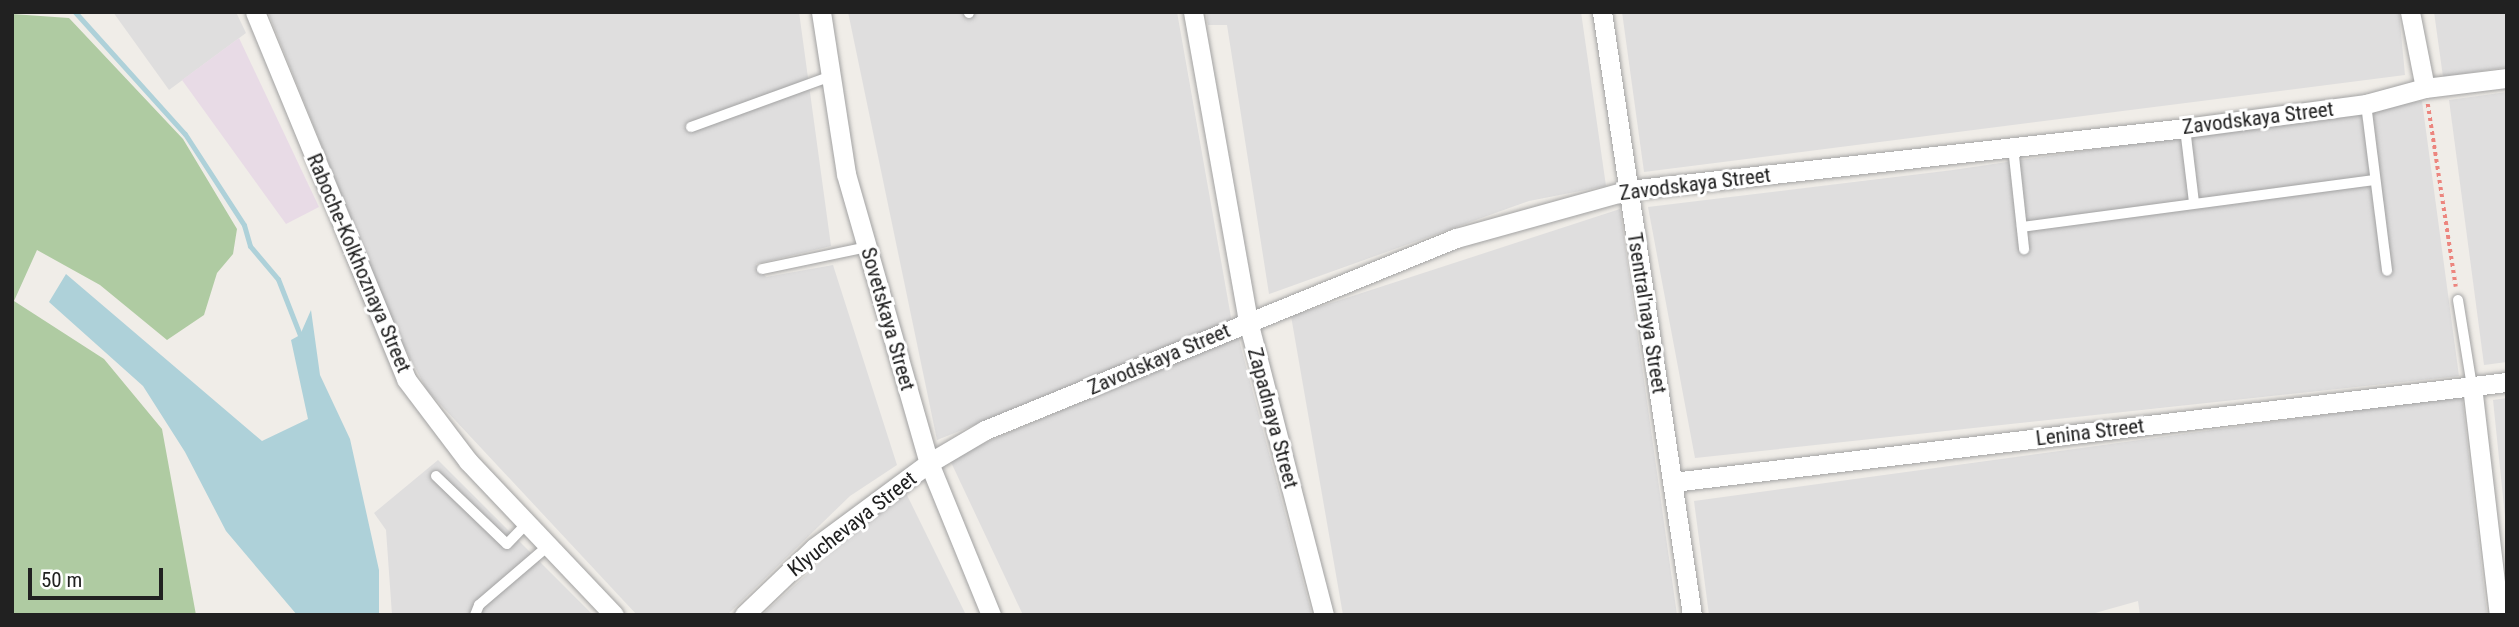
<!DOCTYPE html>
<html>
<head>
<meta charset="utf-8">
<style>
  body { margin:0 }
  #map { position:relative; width:2519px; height:627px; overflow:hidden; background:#f0ede8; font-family:"Roboto Condensed",sans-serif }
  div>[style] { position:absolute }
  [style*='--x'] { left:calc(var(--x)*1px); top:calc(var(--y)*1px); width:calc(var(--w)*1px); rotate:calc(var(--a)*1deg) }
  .residential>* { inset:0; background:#dfdede }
  .industrial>* { inset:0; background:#e8dbe6 }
  .forest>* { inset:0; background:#afcba2 }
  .water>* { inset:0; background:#aed1d9 }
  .stream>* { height:5px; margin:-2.5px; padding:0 2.5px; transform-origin:2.5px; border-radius:2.5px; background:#aed1d9 }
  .path>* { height:3.5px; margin-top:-1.75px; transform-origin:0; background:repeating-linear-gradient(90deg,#ec857e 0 3.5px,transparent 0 7px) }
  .roads { filter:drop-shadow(0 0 2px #a2a2a2) drop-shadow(0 0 2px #a2a2a2) }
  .lane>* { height:10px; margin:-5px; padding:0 5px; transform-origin:5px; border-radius:5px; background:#fff }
  .street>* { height:19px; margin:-9.5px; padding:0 9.5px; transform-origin:9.5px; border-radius:9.5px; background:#fff }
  span { translate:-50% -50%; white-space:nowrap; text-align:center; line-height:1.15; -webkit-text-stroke:6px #fff; paint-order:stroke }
  .street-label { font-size:21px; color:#212121 }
  .frame { position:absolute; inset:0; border:14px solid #212121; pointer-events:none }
  .scale { position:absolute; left:28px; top:568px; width:135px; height:32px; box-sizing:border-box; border:4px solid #212121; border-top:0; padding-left:9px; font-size:21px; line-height:24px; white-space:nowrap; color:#212121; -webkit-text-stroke:5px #fff; paint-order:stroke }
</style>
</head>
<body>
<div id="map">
  <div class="residential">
    <i style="clip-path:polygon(113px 12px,236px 12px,246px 33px,169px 90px)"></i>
    <i style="clip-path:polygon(268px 12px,799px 12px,831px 246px,756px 264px,766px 277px,833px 265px,897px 465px,850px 496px,727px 615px,637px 615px,427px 390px,397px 333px)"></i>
    <i style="clip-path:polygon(848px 12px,1177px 12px,1232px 323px,937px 440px)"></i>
    <i style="clip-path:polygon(1206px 12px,1581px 12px,1606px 186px,1529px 201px,1269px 294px,1227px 25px,1208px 25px)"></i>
    <i style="clip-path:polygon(1622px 12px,2399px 12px,2405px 75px,1644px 172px)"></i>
    <i style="clip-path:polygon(2434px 12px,2507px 12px,2507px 67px,2443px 77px)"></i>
    <i style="clip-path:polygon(2507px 92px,2507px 362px,2484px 365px,2449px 100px)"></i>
    <i style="clip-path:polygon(2422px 101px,2459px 376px,1695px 458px,1648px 207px,1953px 170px)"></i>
    <i style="clip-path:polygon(1620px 209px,1677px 615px,1343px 615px,1291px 316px)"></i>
    <i style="clip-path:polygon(1238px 336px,1312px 615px,1023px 615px,949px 458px)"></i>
    <i style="clip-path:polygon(2462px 396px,2487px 615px,2140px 615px,2138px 601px,2088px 615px,1709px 615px,1694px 501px)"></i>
    <i style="clip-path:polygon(2507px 398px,2507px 536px,2493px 400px)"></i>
    <i style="clip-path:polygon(438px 460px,593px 615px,392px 615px,386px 530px,374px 513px)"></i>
    <i style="clip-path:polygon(906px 493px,966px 615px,762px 615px,872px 515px)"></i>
  </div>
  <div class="industrial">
    <i style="clip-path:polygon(239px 38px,319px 207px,286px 224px,182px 80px)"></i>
  </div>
  <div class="forest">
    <i style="clip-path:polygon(12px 14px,69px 18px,183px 139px,237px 229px,233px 254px,217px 273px,204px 315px,167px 340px,100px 285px,37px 250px,14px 301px,104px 359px,162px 429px,196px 615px,12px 615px)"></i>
  </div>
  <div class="water">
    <i style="clip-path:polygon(66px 274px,262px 441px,308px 419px,291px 340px,300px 335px,311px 310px,320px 375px,350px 439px,379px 570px,379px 615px,297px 615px,226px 531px,185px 452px,143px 386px,49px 302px)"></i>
  </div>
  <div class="stream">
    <i style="--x:75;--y:12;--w:164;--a:48"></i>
    <i style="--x:185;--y:134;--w:108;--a:57"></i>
    <i style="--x:244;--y:225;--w:22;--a:74"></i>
    <i style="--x:250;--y:246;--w:43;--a:49.7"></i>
    <i style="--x:278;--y:279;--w:60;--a:68.6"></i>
  </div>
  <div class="path">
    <i style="--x:2428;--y:104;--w:185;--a:81.3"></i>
  </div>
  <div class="roads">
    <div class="lane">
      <i style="--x:969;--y:13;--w:1;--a:-90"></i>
      <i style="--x:2366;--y:104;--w:168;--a:82.8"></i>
      <i style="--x:691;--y:127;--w:149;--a:-20"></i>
      <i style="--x:2185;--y:128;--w:75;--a:83.1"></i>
      <i style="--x:2013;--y:147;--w:103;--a:83.8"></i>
      <i style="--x:2022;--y:227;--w:356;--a:-7.6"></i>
      <i style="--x:762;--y:269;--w:107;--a:-11.8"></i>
      <i style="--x:2458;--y:300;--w:87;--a:80.8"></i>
      <i style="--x:436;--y:476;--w:98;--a:43.8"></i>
      <i style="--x:507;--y:544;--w:29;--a:-46"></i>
      <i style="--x:475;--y:615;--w:11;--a:-68"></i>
      <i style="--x:479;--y:605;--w:91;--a:-40.5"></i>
    </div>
    <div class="street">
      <i style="--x:255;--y:12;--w:397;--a:67.6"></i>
      <i style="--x:406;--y:379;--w:103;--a:52.9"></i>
      <i style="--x:468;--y:461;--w:212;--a:46.5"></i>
      <i style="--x:821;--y:12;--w:164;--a:81.2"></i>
      <i style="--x:846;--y:174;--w:301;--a:74"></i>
      <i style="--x:929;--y:463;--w:164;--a:67.8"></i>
      <i style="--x:1193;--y:12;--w:314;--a:79.9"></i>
      <i style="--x:1248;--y:321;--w:304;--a:75.5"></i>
      <i style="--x:1602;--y:12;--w:610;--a:81.51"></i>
      <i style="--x:2410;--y:12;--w:77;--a:78.8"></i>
      <i style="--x:2472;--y:386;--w:231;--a:83.3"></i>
      <i style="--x:1673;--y:482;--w:840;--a:-6.84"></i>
      <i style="--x:744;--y:615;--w:97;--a:-43.7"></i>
      <i style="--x:814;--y:548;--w:143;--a:-36.5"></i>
      <i style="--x:929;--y:463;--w:65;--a:-30.5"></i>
      <i style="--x:985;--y:430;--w:509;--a:-22.18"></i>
      <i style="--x:1456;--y:238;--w:180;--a:-15.5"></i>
      <i style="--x:1629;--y:190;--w:559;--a:-6.36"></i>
      <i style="--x:2185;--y:128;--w:183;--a:-7.6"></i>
      <i style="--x:2366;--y:104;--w:61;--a:-15.2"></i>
      <i style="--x:2425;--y:88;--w:83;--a:-7"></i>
    </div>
  </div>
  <div class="street-label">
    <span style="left:2258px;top:118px;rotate:-7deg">Zavodskaya Street</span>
    <span style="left:1695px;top:184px;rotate:-7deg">Zavodskaya Street</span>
    <span style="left:359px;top:263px;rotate:67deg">Raboche-Kolkhoznaya Street</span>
    <span style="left:1647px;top:313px;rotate:81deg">Tsentral'naya Street</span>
    <span style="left:888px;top:319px;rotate:74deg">Sovetskaya Street</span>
    <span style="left:1159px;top:359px;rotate:-23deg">Zavodskaya Street</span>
    <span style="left:1273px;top:418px;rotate:75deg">Zapadnaya Street</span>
    <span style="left:2090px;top:432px;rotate:-7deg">Lenina Street</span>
    <span style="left:852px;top:524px;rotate:-38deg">Klyuchevaya Street</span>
  </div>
  <div class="frame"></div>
  <div class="scale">50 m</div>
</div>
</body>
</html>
